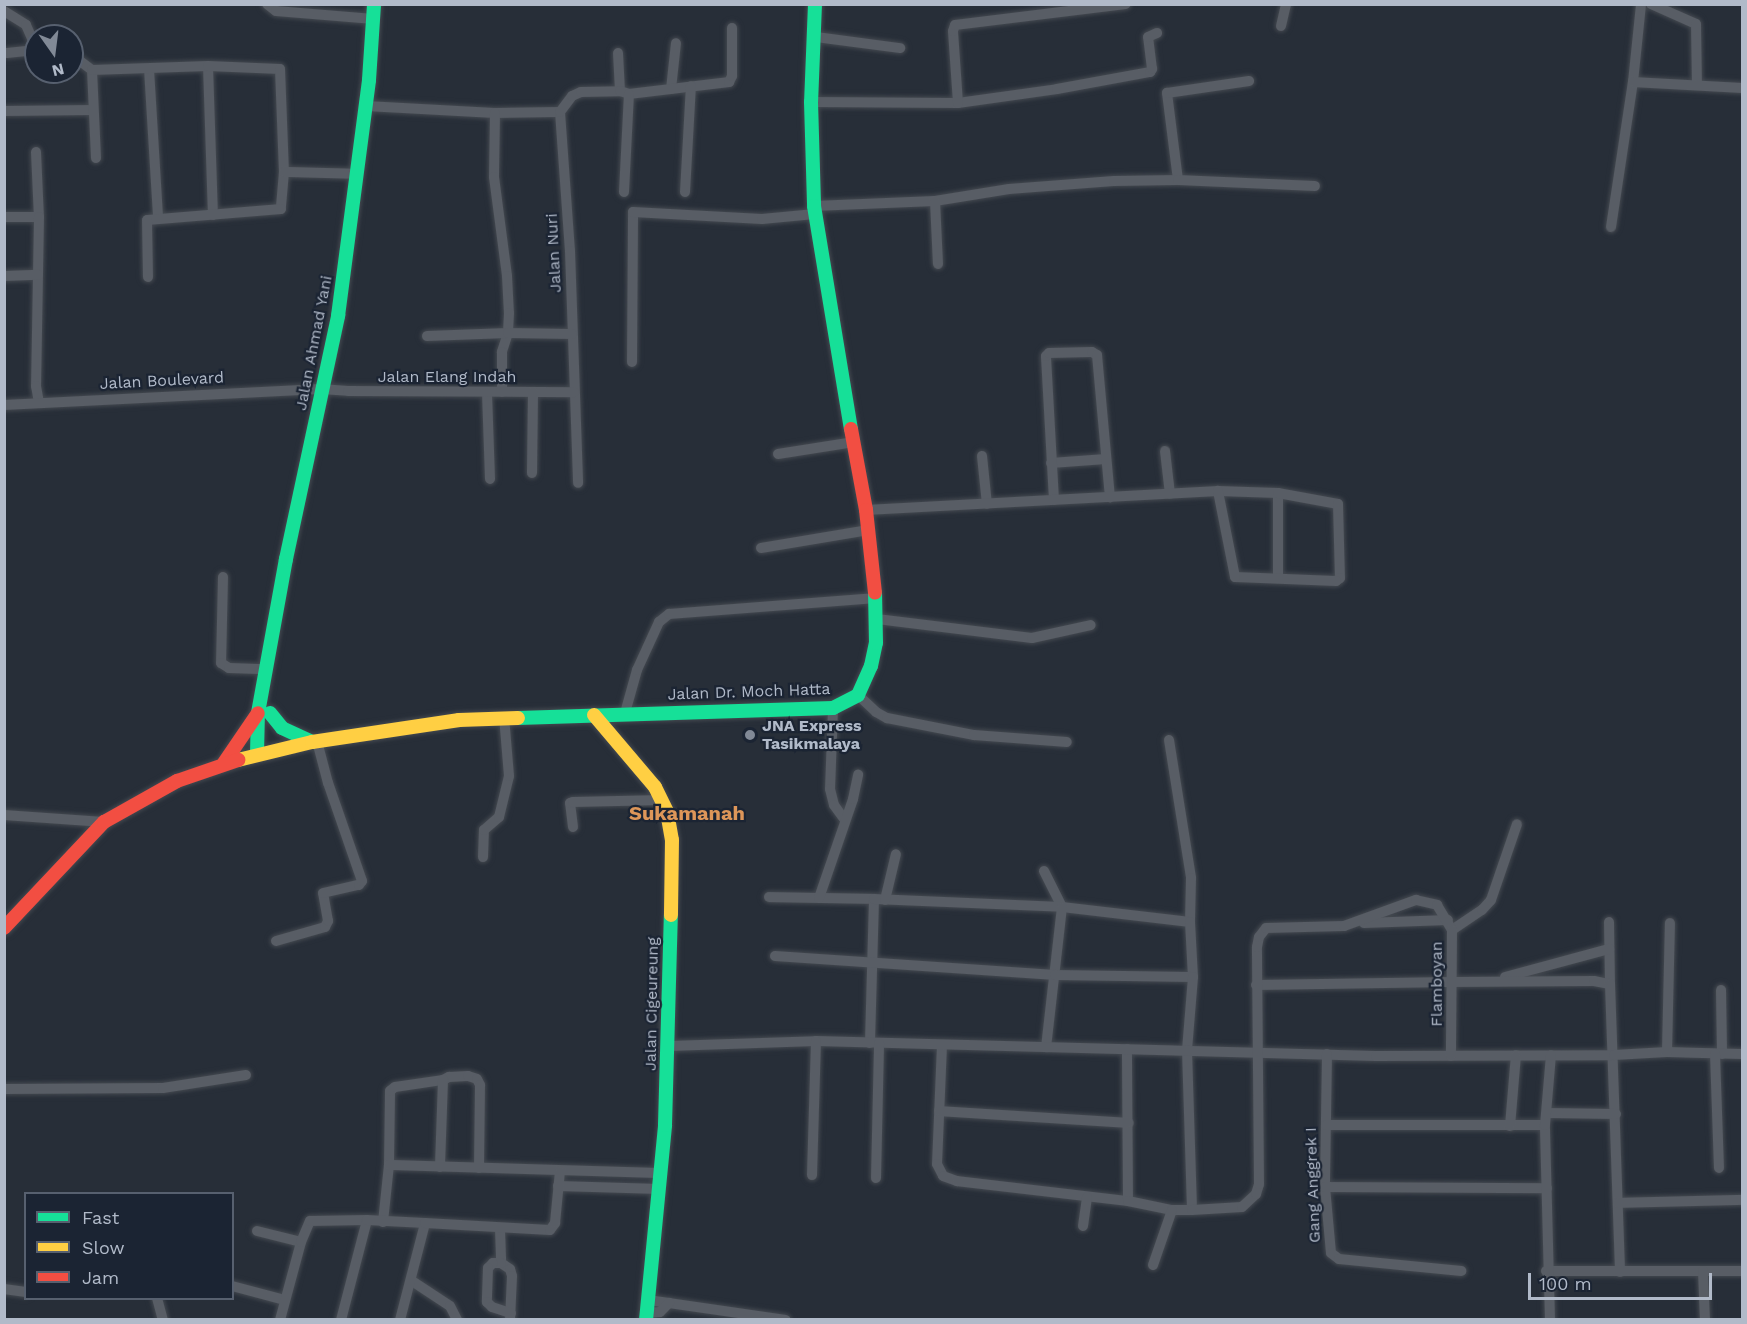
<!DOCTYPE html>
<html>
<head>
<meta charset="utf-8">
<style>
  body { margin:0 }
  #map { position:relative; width:1747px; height:1324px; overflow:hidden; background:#272e38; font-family:"Work Sans",sans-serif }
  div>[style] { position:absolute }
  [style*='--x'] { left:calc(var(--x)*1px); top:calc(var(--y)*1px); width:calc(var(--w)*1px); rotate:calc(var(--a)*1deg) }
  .roads { filter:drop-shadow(0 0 2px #444950) drop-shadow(0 0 2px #444950) }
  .street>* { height:10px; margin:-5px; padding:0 5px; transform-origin:5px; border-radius:5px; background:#585d65 }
  .fast>* { height:14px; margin:-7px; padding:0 7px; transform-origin:7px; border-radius:7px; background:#16e098 }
  .slow>* { height:14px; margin:-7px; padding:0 7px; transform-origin:7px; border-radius:7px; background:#ffcf43 }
  .jam>* { height:14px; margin:-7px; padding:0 7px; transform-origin:7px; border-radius:7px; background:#f24e42 }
  .dots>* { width:16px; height:16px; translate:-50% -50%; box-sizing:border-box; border:3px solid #1b2433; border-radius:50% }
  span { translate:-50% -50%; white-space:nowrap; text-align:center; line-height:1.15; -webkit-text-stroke:4.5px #1b2433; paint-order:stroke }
  .street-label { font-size:16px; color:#b1bac9 }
  .poi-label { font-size:16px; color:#b1bac9; font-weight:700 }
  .left { translate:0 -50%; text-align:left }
  .quarter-label { font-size:20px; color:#dd9659; font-weight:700 }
  .frame { position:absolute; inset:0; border:6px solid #b1bac9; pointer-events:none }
  .legend { position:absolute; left:24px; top:1192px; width:210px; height:108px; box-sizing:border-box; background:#1b2433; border:2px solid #57606f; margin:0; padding:8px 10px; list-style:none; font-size:18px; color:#b1bac9 }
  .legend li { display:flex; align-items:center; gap:12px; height:30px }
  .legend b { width:30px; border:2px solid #57606f }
  .north { position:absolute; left:24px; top:24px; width:60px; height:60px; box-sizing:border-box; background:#1b2433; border:2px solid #57606f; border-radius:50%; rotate:166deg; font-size:16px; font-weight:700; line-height:24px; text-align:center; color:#b1bac9 }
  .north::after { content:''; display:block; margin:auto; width:21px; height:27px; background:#818996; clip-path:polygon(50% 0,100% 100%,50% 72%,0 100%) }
  .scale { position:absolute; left:1528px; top:1273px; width:184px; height:27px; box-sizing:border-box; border:3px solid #b1bac9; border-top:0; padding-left:8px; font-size:18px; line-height:21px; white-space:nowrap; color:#b1bac9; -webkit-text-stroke:4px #1b2433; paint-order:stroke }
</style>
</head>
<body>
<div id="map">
  <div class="roads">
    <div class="street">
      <i style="--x:267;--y:4;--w:11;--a:38"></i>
      <i style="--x:276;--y:11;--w:98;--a:4.7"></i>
      <i style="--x:1651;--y:4;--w:49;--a:24"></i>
      <i style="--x:1696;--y:24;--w:61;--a:89.1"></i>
      <i style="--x:4;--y:11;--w:26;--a:32"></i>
      <i style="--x:26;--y:25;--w:24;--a:66"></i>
      <i style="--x:1281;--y:26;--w:23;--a:-77"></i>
      <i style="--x:816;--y:37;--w:85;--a:7.5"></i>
      <i style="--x:7;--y:53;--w:29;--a:-6"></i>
      <i style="--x:618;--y:53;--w:38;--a:87"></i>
      <i style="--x:72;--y:55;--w:25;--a:37"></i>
      <i style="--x:208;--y:66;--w:149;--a:88.1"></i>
      <i style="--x:149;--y:69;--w:149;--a:86.5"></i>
      <i style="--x:1633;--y:82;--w:78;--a:-84.1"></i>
      <i style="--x:671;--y:89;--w:46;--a:-83.8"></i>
      <i style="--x:811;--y:102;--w:147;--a:0.4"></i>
      <i style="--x:958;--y:103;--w:100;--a:-8"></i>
      <i style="--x:1057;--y:89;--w:95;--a:-10.4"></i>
      <i style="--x:1150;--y:72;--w:4;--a:-56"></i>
      <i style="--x:1152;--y:69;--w:32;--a:-97"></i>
      <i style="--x:1148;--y:37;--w:10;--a:-24"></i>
      <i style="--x:958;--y:103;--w:72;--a:-94"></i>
      <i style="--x:953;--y:31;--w:6;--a:-72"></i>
      <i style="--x:955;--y:25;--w:172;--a:-7"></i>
      <i style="--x:366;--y:106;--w:129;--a:3.1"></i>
      <i style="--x:495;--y:113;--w:65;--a:-0.9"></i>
      <i style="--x:4;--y:111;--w:89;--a:-0.6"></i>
      <i style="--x:560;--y:112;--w:139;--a:85.9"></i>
      <i style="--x:570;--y:251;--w:232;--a:88"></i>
      <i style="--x:560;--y:112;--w:20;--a:-53"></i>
      <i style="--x:572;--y:96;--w:10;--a:-24"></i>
      <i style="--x:581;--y:92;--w:39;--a:-1"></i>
      <i style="--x:620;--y:91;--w:9;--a:18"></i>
      <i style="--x:629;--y:94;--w:101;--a:-6.8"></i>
      <i style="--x:729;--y:82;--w:7;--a:-63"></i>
      <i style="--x:732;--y:76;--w:48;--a:-90"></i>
      <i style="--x:495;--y:113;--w:64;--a:90.9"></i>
      <i style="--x:494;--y:177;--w:100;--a:82.5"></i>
      <i style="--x:507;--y:276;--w:37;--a:87"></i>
      <i style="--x:509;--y:313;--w:20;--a:93"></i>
      <i style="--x:508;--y:333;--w:20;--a:108"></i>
      <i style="--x:502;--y:352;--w:40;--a:90"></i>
      <i style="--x:36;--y:152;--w:65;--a:87.4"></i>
      <i style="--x:96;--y:158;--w:88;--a:-92.6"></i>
      <i style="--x:92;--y:70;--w:116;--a:-2"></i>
      <i style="--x:208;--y:66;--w:72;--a:2.4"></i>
      <i style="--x:280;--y:69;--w:103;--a:87.8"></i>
      <i style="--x:284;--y:172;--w:37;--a:95"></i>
      <i style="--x:281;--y:209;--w:134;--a:175.3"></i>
      <i style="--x:147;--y:220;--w:57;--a:89"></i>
      <i style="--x:284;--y:172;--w:74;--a:1.5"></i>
      <i style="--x:1178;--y:180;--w:88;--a:-97.2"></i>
      <i style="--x:1167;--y:93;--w:83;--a:-8.3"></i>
      <i style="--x:624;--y:192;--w:98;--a:-87.1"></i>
      <i style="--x:685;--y:192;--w:106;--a:-86.8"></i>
      <i style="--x:935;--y:201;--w:75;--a:-9.2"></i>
      <i style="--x:1009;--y:189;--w:105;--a:-4.4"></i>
      <i style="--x:1114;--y:181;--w:64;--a:-0.9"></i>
      <i style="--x:1178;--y:180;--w:137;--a:2.5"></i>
      <i style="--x:814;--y:206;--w:121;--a:-2.4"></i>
      <i style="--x:935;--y:201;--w:63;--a:87.3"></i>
      <i style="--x:4;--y:217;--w:35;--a:0"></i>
      <i style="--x:39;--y:217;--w:169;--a:91"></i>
      <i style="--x:36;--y:386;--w:17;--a:80"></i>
      <i style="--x:1611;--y:227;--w:147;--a:-81.4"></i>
      <i style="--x:1633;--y:82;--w:109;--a:3.2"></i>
      <i style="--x:4;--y:276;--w:34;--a:-2"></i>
      <i style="--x:427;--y:336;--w:81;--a:-2.1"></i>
      <i style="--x:508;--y:333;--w:64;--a:0.9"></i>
      <i style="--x:632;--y:362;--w:150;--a:-89.6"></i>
      <i style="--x:633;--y:212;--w:129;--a:3.1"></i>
      <i style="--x:762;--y:219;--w:53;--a:-5.4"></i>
      <i style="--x:487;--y:393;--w:86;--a:88"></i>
      <i style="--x:4;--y:405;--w:317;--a:-2.9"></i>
      <i style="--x:321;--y:389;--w:27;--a:4"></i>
      <i style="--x:348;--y:391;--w:226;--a:0.3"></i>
      <i style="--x:1165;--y:451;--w:43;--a:83.4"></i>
      <i style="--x:778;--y:454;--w:77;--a:-9"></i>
      <i style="--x:982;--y:456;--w:48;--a:84.1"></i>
      <i style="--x:1051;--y:463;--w:55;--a:-4.2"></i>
      <i style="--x:532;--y:473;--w:81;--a:-89.3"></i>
      <i style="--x:1278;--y:493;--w:84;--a:90"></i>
      <i style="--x:1054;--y:500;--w:144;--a:-93.2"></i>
      <i style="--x:1046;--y:356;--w:4;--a:-45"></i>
      <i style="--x:1049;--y:353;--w:43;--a:-1.3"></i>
      <i style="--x:1092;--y:352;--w:6;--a:31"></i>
      <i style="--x:1097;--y:355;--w:143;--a:84.8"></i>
      <i style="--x:866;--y:510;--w:353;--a:-3.1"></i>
      <i style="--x:1218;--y:491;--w:60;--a:1.9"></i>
      <i style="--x:1278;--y:493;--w:61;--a:10.4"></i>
      <i style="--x:1338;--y:504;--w:74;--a:88.5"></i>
      <i style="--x:1340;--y:578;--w:5;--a:143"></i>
      <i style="--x:1336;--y:581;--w:101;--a:-177.7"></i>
      <i style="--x:1235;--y:577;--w:88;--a:-101.2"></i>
      <i style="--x:761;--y:548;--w:109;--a:-9.5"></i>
      <i style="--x:223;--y:577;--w:86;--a:91.3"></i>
      <i style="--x:221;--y:663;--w:9;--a:32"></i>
      <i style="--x:229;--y:668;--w:37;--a:2"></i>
      <i style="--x:877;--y:619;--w:156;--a:7"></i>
      <i style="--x:1032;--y:638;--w:60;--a:-12.4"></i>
      <i style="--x:858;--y:695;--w:25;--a:43"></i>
      <i style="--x:876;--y:712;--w:13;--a:29"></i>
      <i style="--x:887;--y:718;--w:89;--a:11.1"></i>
      <i style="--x:974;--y:735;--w:93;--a:4.3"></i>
      <i style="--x:833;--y:708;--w:81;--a:92.1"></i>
      <i style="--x:830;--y:789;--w:16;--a:76"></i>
      <i style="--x:834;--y:805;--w:19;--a:54"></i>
      <i style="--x:625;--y:713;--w:45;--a:-74.4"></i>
      <i style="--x:637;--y:670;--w:53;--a:-65.4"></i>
      <i style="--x:659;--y:622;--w:13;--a:-39"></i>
      <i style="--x:669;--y:614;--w:208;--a:-4.4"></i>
      <i style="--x:1169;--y:740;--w:140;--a:80.9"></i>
      <i style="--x:1191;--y:878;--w:44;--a:91.3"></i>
      <i style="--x:4;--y:815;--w:100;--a:4"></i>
      <i style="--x:573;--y:827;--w:24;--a:-97"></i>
      <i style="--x:570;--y:803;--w:3;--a:-18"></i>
      <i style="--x:573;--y:802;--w:90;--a:-1.3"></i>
      <i style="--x:483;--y:857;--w:27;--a:-88"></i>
      <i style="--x:484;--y:830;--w:20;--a:-41"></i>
      <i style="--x:499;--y:817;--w:42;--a:-76.3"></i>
      <i style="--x:509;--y:776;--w:59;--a:-94.8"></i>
      <i style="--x:1044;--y:871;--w:40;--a:63.4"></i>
      <i style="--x:1062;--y:907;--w:129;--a:6.7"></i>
      <i style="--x:1190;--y:922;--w:55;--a:86.9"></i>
      <i style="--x:769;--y:897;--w:105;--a:1.1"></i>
      <i style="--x:874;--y:899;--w:144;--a:91.6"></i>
      <i style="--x:819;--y:898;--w:105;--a:-71"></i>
      <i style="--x:853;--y:799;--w:25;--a:-78"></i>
      <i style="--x:874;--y:899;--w:188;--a:2.4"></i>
      <i style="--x:1062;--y:907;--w:141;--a:96.5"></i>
      <i style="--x:885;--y:900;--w:47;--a:-76.6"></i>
      <i style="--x:1609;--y:922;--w:62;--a:89.1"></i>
      <i style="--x:1364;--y:923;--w:84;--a:-2"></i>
      <i style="--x:1452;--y:930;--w:36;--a:-34"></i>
      <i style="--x:1482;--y:910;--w:13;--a:-48"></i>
      <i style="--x:1491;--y:900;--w:80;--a:-71.1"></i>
      <i style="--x:276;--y:941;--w:51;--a:-15.9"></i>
      <i style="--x:325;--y:927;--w:7;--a:-63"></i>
      <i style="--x:328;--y:921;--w:28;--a:-100"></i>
      <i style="--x:323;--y:893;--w:37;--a:-13"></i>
      <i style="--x:359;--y:885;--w:5;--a:-53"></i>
      <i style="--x:362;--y:881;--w:104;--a:-109.1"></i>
      <i style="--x:328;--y:783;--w:43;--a:-104.7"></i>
      <i style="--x:775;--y:956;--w:281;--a:3.9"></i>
      <i style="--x:1055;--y:975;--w:138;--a:0.8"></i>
      <i style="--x:1193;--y:977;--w:73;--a:94.7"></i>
      <i style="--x:1187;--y:1050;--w:160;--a:88.2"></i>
      <i style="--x:1505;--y:977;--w:108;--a:-15.1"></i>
      <i style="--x:1256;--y:985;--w:196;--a:-0.9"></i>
      <i style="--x:1452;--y:982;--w:142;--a:-0.4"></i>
      <i style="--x:1594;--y:981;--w:16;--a:11"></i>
      <i style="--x:1610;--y:984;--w:288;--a:88"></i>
      <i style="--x:1721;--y:990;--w:64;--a:89.1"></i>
      <i style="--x:942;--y:1045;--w:119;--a:92.4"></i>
      <i style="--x:937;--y:1164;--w:13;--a:63"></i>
      <i style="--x:943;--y:1176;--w:15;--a:20"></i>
      <i style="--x:957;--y:1181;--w:172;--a:6.7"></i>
      <i style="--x:1128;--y:1201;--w:152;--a:-90.4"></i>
      <i style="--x:669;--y:1046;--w:147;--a:-1.9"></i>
      <i style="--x:816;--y:1041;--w:560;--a:1.53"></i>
      <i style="--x:1376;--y:1056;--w:238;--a:-0.2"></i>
      <i style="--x:1614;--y:1055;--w:53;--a:-3.2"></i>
      <i style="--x:1667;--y:1052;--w:75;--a:1.5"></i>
      <i style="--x:1667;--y:1052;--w:129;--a:-88.7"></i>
      <i style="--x:1327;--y:1054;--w:133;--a:90.9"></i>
      <i style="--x:1325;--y:1187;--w:66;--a:84.8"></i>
      <i style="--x:1331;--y:1253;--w:10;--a:37"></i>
      <i style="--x:1339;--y:1259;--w:123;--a:5.6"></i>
      <i style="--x:1715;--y:1054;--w:114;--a:88"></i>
      <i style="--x:443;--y:1080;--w:7;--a:-27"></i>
      <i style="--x:449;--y:1077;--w:19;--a:-3"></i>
      <i style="--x:468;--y:1076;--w:9;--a:18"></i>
      <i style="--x:477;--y:1079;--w:7;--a:63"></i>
      <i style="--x:480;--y:1085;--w:83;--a:90.7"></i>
      <i style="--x:4;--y:1089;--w:159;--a:-0.4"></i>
      <i style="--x:163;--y:1088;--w:84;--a:-8.9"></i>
      <i style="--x:939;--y:1111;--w:190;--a:3.6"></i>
      <i style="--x:1547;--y:1113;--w:69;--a:0.8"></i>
      <i style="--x:1326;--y:1125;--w:219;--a:0"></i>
      <i style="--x:1510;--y:1126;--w:71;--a:-85.2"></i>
      <i style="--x:389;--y:1165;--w:74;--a:-89.2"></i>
      <i style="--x:390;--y:1091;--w:6;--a:-39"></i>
      <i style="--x:395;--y:1087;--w:49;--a:-8.3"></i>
      <i style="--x:443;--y:1080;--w:87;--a:92"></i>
      <i style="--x:812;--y:1175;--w:134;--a:-88.3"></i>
      <i style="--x:876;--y:1178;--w:135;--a:-88.7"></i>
      <i style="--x:558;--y:1186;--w:102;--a:1.7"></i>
      <i style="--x:1325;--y:1187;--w:222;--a:0.3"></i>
      <i style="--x:1128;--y:1201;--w:45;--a:11.6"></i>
      <i style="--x:1172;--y:1210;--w:20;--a:0"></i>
      <i style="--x:1192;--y:1210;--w:50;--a:-3.4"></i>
      <i style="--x:1242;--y:1207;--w:19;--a:-43"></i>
      <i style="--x:1256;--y:1194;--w:10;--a:-73"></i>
      <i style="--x:1259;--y:1184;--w:237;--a:-90.5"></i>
      <i style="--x:1257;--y:947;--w:10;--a:-79"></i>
      <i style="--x:1259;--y:937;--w:11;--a:-52"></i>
      <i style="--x:1266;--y:928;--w:78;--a:-1.5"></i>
      <i style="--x:1344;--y:926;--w:77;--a:-19.9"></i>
      <i style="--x:1416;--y:900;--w:22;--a:13"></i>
      <i style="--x:1437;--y:905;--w:29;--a:59"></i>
      <i style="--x:1452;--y:930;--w:126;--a:90.5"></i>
      <i style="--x:1618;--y:1203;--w:124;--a:-1.4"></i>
      <i style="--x:383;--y:1222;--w:57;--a:-84"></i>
      <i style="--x:389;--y:1165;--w:273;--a:1.7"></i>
      <i style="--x:1083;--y:1226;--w:29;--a:-82"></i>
      <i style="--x:500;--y:1229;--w:34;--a:88"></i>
      <i style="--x:501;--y:1263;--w:11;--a:34"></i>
      <i style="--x:510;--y:1269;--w:7;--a:74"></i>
      <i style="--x:512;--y:1276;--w:44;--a:92.6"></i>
      <i style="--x:257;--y:1231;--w:45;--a:14"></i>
      <i style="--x:501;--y:1263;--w:8;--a:180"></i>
      <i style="--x:493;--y:1263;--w:7;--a:135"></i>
      <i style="--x:488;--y:1268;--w:34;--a:92"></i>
      <i style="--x:487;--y:1302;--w:7;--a:45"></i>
      <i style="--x:492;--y:1307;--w:20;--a:18"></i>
      <i style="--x:1153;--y:1265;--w:58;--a:-70.9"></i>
      <i style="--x:1546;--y:1271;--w:196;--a:0"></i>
      <i style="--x:1703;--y:1271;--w:49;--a:87.7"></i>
      <i style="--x:412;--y:1281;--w:45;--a:33.3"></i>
      <i style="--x:450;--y:1306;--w:16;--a:63"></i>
      <i style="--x:232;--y:1286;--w:55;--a:14.8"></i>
      <i style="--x:4;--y:1289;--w:22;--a:8"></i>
      <i style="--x:157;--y:1298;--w:23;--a:75"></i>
      <i style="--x:648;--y:1300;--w:139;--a:8.2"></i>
      <i style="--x:647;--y:1313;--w:13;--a:-4"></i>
      <i style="--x:660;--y:1312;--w:13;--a:-45"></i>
      <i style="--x:280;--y:1320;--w:81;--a:-74.9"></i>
      <i style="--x:301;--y:1242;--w:23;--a:-67"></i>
      <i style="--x:310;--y:1221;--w:57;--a:-1"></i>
      <i style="--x:341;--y:1320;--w:103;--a:-75.4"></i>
      <i style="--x:367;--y:1220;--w:58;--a:3"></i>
      <i style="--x:400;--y:1320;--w:100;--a:-75.5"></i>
      <i style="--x:425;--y:1223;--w:125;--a:3.2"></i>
      <i style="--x:550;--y:1230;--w:9;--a:-54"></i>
      <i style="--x:555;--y:1223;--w:52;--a:-84.5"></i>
      <i style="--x:1550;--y:1320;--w:195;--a:-91.5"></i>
      <i style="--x:1545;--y:1125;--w:70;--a:-85.1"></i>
    </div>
    <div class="fast">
      <i style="--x:815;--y:4;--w:98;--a:92.3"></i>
      <i style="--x:811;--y:102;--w:104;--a:88.3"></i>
      <i style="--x:814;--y:206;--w:226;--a:80.6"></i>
      <i style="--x:270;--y:713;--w:19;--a:51"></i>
      <i style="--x:282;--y:728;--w:33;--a:25"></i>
      <i style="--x:518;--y:718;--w:315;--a:-1.8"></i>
      <i style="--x:833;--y:708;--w:28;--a:-27"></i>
      <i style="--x:858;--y:695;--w:32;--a:-66"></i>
      <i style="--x:871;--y:666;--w:24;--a:-78"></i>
      <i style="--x:876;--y:643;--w:50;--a:-91.1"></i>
      <i style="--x:257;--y:753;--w:40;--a:-88.6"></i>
      <i style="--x:258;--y:713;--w:157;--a:-79.7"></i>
      <i style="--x:286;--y:559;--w:249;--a:-77.9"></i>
      <i style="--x:338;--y:316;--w:238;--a:-82.5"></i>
      <i style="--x:369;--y:80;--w:76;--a:-86.2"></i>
      <i style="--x:646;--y:1320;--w:196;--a:-84.4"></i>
      <i style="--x:665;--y:1125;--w:210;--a:-88.4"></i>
    </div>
    <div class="slow">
      <i style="--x:594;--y:715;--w:94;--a:49.7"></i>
      <i style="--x:655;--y:787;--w:28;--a:64"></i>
      <i style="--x:667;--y:812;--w:28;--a:80"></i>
      <i style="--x:672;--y:840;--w:75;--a:90.8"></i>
      <i style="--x:238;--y:760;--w:76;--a:-13.7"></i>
      <i style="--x:312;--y:742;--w:149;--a:-8.5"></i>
      <i style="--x:459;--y:720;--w:59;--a:-1.9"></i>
    </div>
    <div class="jam">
      <i style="--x:851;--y:429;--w:82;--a:79.5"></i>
      <i style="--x:866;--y:510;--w:83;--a:83.8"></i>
      <i style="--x:224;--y:763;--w:60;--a:-55.8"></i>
      <i style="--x:4;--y:928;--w:146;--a:-46.7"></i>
      <i style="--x:104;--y:822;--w:84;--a:-29.3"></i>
      <i style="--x:177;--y:781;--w:65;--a:-19"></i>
    </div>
  </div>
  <div class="dots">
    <i style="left:750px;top:735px;background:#818996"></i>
  </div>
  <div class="street-label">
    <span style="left:554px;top:253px;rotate:-93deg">Jalan Nuri</span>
    <span style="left:314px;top:343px;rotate:-79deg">Jalan Ahmad Yani</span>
    <span style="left:447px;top:377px">Jalan Elang Indah</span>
    <span style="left:162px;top:381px;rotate:-3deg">Jalan Boulevard</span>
    <span style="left:749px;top:692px;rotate:-2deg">Jalan Dr. Moch Hatta</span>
    <span style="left:1437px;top:984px;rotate:-90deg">Flamboyan</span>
    <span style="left:652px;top:1004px;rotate:-89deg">Jalan Cigeureung</span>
    <span style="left:1313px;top:1185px;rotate:-92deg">Gang Anggrek I</span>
  </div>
  <div class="poi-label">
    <span class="left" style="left:762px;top:735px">JNA Express<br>Tasikmalaya</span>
  </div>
  <div class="quarter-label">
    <span style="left:687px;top:813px">Sukamanah</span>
  </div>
  <div class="frame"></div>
  <ul class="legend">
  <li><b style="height:8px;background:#16e098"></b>Fast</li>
  <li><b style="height:8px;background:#ffcf43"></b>Slow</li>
  <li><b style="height:8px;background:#f24e42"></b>Jam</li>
  </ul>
  <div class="north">N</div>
  <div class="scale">100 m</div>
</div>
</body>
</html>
